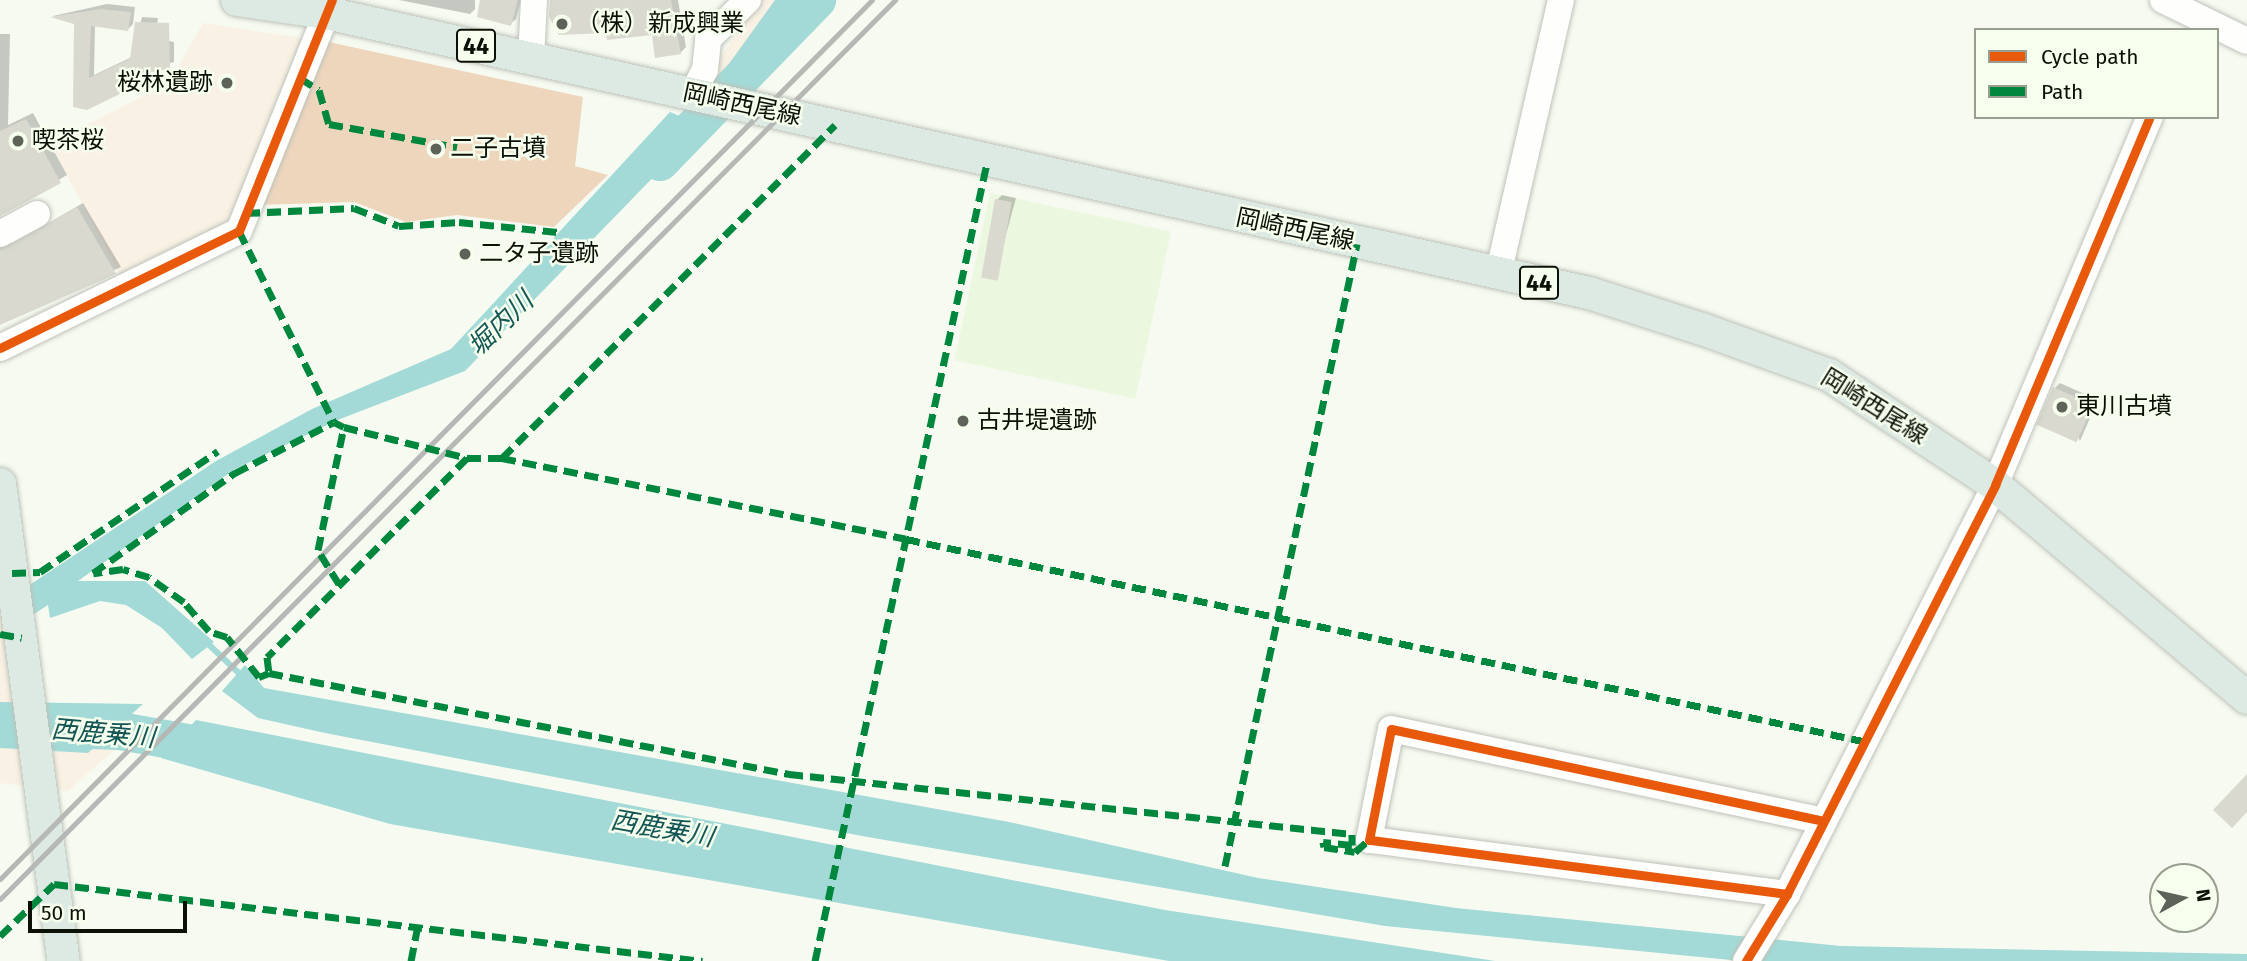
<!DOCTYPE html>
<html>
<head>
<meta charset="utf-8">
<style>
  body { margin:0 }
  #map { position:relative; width:2247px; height:961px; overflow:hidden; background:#f6faf1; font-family:"Fira Sans","Noto Sans JP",sans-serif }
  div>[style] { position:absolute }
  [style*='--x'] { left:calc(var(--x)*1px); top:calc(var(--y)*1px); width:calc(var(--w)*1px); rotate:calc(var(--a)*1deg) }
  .built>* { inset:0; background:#ecf7df; transform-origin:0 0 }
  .green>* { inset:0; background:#f9f1e4 }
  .forest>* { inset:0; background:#eed6bd }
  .water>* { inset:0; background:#a3dad7 }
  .shadow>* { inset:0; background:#0003 }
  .stream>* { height:6px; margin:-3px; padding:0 3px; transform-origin:3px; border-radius:3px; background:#a3dad7 }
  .river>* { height:38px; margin:-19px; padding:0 19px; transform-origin:19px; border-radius:19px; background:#a3dad7 }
  .building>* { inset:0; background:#d9d9cf; transform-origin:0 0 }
  .roads { filter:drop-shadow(0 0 2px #bec2b9) drop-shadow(0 0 2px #bec2b9) }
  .minor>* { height:26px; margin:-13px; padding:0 13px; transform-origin:13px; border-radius:13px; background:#fefefd }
  .major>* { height:32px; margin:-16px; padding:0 16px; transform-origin:16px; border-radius:16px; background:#dde9e3 }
  .rail>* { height:5px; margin:-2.5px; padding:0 2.5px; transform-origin:2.5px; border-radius:2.5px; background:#b6b8b5 }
  .quiet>* { height:7px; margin-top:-3.5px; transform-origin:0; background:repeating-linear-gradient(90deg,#00873e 0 14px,transparent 0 21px) }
  .cycleway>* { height:9px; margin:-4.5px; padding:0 4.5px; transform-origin:4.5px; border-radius:4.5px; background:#e8590c }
  .dots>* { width:19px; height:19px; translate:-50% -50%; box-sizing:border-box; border:4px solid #f6feed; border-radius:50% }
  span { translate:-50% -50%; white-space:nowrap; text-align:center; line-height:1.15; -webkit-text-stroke:5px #f6feed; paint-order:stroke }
  .shield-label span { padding:2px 5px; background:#f6feed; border:2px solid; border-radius:5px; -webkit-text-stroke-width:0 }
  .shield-label { font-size:23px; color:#0c1107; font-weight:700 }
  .poi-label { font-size:24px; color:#0c1107 }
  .left { translate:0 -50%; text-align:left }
  .right { translate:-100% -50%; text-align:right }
  .street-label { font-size:24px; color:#0c1107 }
  .water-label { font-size:26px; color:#145656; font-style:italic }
  .legend { position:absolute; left:1974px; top:28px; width:245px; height:91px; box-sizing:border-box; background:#f6feed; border:2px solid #989f91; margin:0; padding:9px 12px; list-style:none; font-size:21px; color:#0c1107 }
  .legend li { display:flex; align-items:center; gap:14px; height:35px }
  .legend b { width:35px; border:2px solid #989f91 }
  .north { position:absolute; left:2149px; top:863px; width:70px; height:70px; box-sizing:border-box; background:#f6feed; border:2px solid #989f91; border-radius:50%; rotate:82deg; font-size:19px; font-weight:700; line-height:28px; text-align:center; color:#0c1107 }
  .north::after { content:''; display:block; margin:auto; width:24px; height:32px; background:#5e6359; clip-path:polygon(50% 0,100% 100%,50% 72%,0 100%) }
  .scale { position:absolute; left:28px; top:901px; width:159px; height:32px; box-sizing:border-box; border:4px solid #0c1107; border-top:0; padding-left:9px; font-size:21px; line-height:24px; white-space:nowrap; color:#0c1107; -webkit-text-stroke:5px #f6feed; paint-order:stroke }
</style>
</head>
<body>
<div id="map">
  <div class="built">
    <i style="left:990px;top:193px;width:185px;height:171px;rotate:12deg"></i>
  </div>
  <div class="green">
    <i style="clip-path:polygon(760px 0,828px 0,749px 82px,711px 71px)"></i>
    <i style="clip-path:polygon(203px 23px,302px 38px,230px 221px,121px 276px,50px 143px,169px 83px)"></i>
    <i style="clip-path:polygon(0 576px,40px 713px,141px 726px,68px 791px,0 783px)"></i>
  </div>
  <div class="forest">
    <i style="clip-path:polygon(324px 41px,583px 97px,575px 166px,608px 175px,554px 227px,457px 215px,406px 222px,354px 202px,256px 205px)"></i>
  </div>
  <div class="water">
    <i style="clip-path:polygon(775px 0,822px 0,741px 84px,718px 79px)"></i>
    <i style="clip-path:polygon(670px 112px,703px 126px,465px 371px,340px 419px,235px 469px,78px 581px,145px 581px,214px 642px,192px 659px,162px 628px,126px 605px,100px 601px,50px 618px,48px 605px,31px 616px,25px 588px,216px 461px,312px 409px,451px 349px)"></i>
    <i style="clip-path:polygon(245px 665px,264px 688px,1009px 822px,1258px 878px,1456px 908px,1841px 946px,2247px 954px,2247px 961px,1741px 961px,1385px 926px,862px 836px,325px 733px,258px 718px,222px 691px)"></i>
    <i style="clip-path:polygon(0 702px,143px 704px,88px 753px,0 748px)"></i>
    <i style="clip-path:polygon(196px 720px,1165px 910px,1495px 961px,1169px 961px,390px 824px,161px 758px)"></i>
  </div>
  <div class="shadow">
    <i style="clip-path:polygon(399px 0,475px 0,475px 9px,470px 14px)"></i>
    <i style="clip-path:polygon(489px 0,521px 0,516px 19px,510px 24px)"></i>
    <i style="clip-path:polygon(551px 0,678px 0,686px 47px,680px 53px,653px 33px,607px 31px)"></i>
    <i style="clip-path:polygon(107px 4px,135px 7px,133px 24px,128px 29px,95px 25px,94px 75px,132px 57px,142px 17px,158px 18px,155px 38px,174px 42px,174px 62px,126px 75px,123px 91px,86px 108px,76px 23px,53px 16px)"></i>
    <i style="clip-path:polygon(0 34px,10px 34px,8px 125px,33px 113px,67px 175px,0 214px)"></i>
    <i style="clip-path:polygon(1002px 195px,1016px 198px,994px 279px,997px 200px)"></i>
    <i style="clip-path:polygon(83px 203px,121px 267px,2px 322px,0 242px,14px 243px)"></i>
    <i style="clip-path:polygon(2060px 383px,2098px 400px,2080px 441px,2055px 388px)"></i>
  </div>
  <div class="stream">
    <i style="--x:205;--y:641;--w:52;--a:43.5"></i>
  </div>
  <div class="river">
    <i style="--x:660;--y:162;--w:226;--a:-45.9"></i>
    <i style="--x:0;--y:727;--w:120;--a:1.9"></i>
    <i style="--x:120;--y:731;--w:110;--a:10"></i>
  </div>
  <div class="building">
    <i style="clip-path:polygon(480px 0,518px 0,511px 26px,477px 17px)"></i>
    <i style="clip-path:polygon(550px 0,671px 0,681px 54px,655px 58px,652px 35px,607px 40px,606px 33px,559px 35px,549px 17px)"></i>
    <i style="clip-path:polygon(101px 9px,131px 12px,128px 31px,91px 26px,89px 78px,130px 59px,135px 22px,169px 23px,170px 69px,120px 78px,124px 92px,87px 110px,73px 107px,74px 24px,50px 17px)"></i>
    <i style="clip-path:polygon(26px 119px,61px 183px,0 216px,0 131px)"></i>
    <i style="left:995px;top:199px;width:17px;height:80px;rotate:10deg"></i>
    <i style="clip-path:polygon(77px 207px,116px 274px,0 325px,0 250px)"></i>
    <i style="left:2053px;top:387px;width:44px;height:41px;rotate:24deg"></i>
    <i style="clip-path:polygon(2247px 774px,2247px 812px,2232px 828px,2213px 810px)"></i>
  </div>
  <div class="roads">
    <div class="minor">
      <i style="--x:2163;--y:0;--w:93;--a:26"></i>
      <i style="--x:531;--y:58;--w:58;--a:-87"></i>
      <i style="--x:692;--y:94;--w:27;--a:-62"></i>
      <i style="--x:705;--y:70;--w:31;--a:-84"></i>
      <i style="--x:708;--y:39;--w:56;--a:-44.3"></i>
      <i style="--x:0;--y:234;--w:42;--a:-28.4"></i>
      <i style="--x:1498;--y:275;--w:282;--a:-77.1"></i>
      <i style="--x:0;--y:348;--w:266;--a:-26.1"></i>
      <i style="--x:239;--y:231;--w:249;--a:-68.1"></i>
      <i style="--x:1787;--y:894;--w:421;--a:-172.6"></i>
      <i style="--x:1369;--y:840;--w:113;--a:-78.8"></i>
      <i style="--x:1391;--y:729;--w:439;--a:12"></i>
      <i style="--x:1746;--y:961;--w:79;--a:-58.5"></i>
      <i style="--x:1787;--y:894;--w:459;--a:-63"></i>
      <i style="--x:1995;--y:485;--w:399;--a:-67.2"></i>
    </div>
    <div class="major">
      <i style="--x:237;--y:0;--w:90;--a:8.3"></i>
      <i style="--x:326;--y:13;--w:1294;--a:12.5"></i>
      <i style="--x:1589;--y:293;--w:119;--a:17.7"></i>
      <i style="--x:1702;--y:329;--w:135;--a:19.9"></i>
      <i style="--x:1829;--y:375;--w:199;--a:33.5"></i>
      <i style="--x:1995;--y:485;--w:330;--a:40.2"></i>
      <i style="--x:0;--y:484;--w:481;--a:82.4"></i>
    </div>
  </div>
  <div class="rail">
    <i style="--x:0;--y:879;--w:1238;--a:-45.23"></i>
    <i style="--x:0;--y:899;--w:1269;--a:-45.13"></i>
  </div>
  <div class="quiet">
    <i style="--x:300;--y:78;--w:22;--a:32"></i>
    <i style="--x:319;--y:90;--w:35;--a:74"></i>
    <i style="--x:329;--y:124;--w:130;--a:10.2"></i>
    <i style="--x:246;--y:213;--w:108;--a:-2.7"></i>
    <i style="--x:354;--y:208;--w:48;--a:21.8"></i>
    <i style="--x:399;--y:226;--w:60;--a:-3.8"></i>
    <i style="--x:459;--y:222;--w:99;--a:5.8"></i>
    <i style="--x:239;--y:231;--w:213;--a:63.6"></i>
    <i style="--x:334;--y:422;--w:11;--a:27"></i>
    <i style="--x:344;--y:427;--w:127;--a:14.1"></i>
    <i style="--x:467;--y:458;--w:35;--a:0"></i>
    <i style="--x:502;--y:458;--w:412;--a:11.3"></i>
    <i style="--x:906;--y:539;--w:978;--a:11.92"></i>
    <i style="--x:467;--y:458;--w:282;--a:135.1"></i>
    <i style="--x:267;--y:657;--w:16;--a:83"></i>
    <i style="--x:269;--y:673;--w:530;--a:10.99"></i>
    <i style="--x:789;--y:774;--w:566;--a:6.08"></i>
    <i style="--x:1352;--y:834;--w:11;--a:90"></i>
    <i style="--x:1352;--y:845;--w:29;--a:-174"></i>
    <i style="--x:1323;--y:842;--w:5;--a:79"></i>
    <i style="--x:1324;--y:847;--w:31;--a:9"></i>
    <i style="--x:1355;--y:852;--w:18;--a:-41"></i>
    <i style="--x:502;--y:458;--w:471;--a:-45"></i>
    <i style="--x:12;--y:573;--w:28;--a:-2"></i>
    <i style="--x:40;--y:572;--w:215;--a:-34.2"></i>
    <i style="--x:339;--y:584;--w:40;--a:-122"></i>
    <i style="--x:318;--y:550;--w:126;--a:-78.1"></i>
    <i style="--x:0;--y:634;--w:22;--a:10"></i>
    <i style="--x:269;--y:673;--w:11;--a:158"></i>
    <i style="--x:259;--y:677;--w:51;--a:-128.7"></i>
    <i style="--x:227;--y:637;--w:19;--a:-162"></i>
    <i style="--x:209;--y:631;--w:38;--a:-131"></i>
    <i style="--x:184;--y:602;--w:43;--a:-144.5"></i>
    <i style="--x:149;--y:577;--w:27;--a:-163"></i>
    <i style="--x:123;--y:569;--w:30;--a:172"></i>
    <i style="--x:93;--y:573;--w:174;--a:-35.2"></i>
    <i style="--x:235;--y:473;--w:111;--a:-27.3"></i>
    <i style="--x:1225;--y:866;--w:636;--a:-78.02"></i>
    <i style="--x:0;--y:936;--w:75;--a:-43.9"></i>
    <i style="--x:54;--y:884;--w:653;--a:6.78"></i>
    <i style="--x:411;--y:961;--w:33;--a:-79"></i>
    <i style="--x:815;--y:961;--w:816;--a:-77.84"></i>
  </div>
  <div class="cycleway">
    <i style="--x:0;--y:348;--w:266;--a:-26.1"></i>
    <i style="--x:239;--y:231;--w:249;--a:-68.1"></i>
    <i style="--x:1787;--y:894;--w:421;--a:-172.6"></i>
    <i style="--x:1369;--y:840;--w:113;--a:-78.8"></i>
    <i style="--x:1391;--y:729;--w:439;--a:12"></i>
    <i style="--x:1746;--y:961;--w:79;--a:-58.5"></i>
    <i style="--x:1787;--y:894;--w:459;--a:-63"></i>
    <i style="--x:1995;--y:485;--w:399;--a:-67.2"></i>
  </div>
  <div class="dots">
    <i style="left:562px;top:24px;background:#5e6359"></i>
    <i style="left:227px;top:83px;background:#5e6359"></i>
    <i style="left:18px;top:141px;background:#5e6359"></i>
    <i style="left:436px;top:149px;background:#5e6359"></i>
    <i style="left:465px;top:254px;background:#5e6359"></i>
    <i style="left:2062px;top:407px;background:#5e6359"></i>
    <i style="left:963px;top:421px;background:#5e6359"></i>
  </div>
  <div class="shield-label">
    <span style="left:476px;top:46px">44</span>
    <span style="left:1539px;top:283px">44</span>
  </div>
  <div class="poi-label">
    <span class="left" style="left:576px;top:24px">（株）新成興業</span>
    <span class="right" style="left:213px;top:83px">桜林遺跡</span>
    <span class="left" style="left:32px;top:141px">喫茶桜</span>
    <span class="left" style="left:450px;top:149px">二子古墳</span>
    <span class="left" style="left:479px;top:254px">二タ子遺跡</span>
    <span class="left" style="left:2076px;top:407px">東川古墳</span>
    <span class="left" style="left:977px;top:421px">古井堤遺跡</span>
  </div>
  <div class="street-label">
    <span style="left:742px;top:105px;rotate:12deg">岡崎西尾線</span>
    <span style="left:1295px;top:230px;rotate:12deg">岡崎西尾線</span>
    <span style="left:1874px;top:407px;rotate:32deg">岡崎西尾線</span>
  </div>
  <div class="water-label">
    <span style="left:501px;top:324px;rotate:-44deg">堀内川</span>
    <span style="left:103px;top:734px;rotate:5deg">西鹿乗川</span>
    <span style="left:662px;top:829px;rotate:10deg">西鹿乗川</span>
  </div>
  <ul class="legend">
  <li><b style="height:9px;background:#e8590c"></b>Cycle path</li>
  <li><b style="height:9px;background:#00873e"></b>Path</li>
  </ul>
  <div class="north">N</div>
  <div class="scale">50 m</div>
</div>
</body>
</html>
